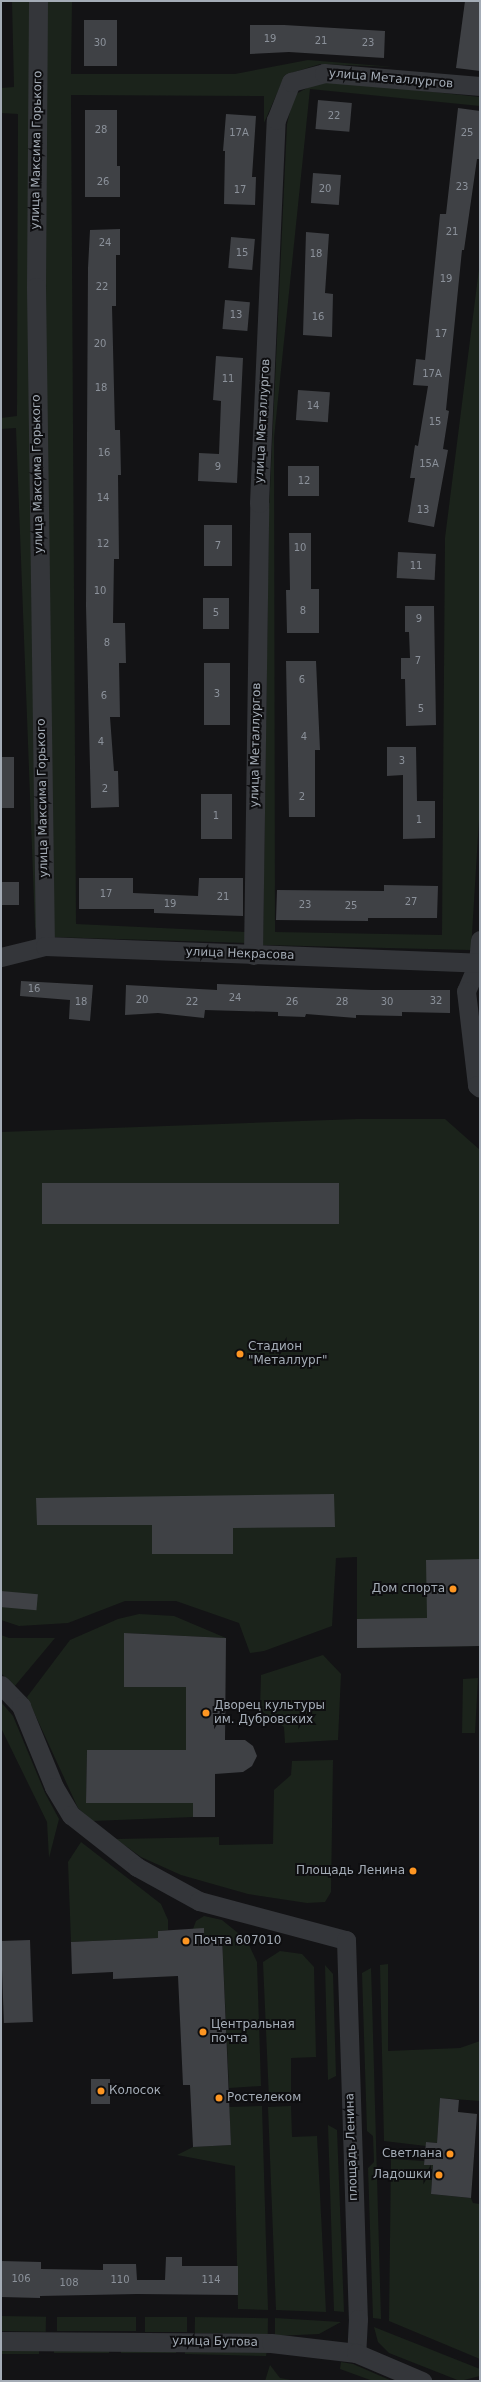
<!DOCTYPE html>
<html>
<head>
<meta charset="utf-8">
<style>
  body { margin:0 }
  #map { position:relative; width:481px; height:2382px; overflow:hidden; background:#131315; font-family:"DejaVu Sans",sans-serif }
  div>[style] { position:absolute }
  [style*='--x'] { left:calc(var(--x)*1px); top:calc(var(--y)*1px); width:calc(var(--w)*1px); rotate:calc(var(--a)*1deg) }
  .green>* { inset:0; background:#1b231b; transform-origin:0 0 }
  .building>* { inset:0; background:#3f4145; transform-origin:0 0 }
  .minor>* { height:19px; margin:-9.5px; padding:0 9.5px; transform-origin:9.5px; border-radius:9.5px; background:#34363a }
  .dots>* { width:11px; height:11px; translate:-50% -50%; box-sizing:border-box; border:2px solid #0e0e10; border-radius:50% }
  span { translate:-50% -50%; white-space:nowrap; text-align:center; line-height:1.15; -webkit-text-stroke:4px #0e0e10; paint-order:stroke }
  .number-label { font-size:10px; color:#8b919a }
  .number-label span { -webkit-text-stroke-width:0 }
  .street-label { font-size:12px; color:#a4acb6 }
  .poi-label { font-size:12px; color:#a4acb6 }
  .left { translate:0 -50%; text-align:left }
  .right { translate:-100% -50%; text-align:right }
  .frame { position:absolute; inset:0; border:2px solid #a4acb6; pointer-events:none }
</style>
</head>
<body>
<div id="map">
  <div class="green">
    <i style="clip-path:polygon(12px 1px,31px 1px,38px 939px,35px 927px,16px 428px,1px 429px,1px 418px,17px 416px,18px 114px,1px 113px,1px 88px,14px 87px)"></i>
    <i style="clip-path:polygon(47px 1px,72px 1px,71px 74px,235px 74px,308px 60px,394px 67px,320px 64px,285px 75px,264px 123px,264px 96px,71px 95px,76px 924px,246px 932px,247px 943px,52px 937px,45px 249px)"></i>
    <i style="clip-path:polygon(322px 80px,480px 97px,480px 106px,310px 89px,274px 438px,275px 932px,442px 935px,445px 538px,480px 261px,480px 803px,471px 950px,263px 945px,269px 510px,287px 124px,294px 95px)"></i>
    <i style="clip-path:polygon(357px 1119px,445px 1119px,480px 1150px,480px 1646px,357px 1648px,357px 1557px,336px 1558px,332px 1626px,264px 1651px,250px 1653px,239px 1623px,176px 1601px,125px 1601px,68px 1623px,19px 1626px,1px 1620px,1px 1132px)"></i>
    <i style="clip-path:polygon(139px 1614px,174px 1616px,226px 1638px,124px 1633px,124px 1687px,186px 1687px,186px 1750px,87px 1750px,86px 1802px,193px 1803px,193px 1817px,92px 1821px,78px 1808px,27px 1697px,70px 1640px,118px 1619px)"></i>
    <i style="clip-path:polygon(1px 1635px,9px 1638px,55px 1638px,14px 1687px,1px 1673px)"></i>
    <i style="clip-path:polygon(323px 1655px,341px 1674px,338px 1740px,285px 1743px,284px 1727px,260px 1710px,261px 1675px)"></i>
    <i style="clip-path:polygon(478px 1678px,475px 1733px,462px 1733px,463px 1679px)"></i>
    <i style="clip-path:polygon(1px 1702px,13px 1716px,45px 1793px,59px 1819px,49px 1858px,47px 1822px,1px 1728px)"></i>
    <i style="clip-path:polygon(333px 1760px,331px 1892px,325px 1902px,307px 1903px,248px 1894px,181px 1875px,141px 1857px,116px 1839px,219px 1837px,219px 1845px,273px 1844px,274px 1790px,291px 1775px,292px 1761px)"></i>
    <i style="clip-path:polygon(81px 1842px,161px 1904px,168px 1920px,168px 1930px,158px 1931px,158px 1938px,71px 1942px,68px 1862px)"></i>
    <i style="clip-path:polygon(204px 1916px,222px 1920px,238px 1933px,249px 1945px,257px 1962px,261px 2086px,229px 2088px,222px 1936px,204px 1937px,204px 1929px,193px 1929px,196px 1921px)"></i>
    <i style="clip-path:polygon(280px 1951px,302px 1954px,314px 1967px,316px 2057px,291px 2058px,291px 2099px,269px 2099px,263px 1962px)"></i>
    <i style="clip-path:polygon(388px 1964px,388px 2051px,460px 2048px,480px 2041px,480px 2101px,440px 2098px,437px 2143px,426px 2142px,426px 2146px,384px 2141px,380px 1965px)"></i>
    <i style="clip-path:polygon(325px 1965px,333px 1974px,336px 2076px,328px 2080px)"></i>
    <i style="clip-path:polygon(371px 1968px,372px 1999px,381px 2319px,373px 2318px,368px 2168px,374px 2162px,373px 2136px,367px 2131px,362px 1973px)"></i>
    <i style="clip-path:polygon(262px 2106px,268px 2310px,238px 2309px,235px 2166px,177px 2155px,193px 2147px,231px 2145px,229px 2107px)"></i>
    <i style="clip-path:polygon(291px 2106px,292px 2137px,317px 2136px,326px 2312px,276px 2310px,268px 2107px)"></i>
    <i style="clip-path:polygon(328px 2125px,337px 2130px,344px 2312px,334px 2311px)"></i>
    <i style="clip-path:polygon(391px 2159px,424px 2161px,425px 2165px,433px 2165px,431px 2194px,471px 2198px,473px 2203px,480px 2204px,480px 2359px,389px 2321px)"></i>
    <i style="left:1px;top:2316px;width:45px;height:15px;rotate:1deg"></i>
    <i style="left:57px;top:2317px;width:79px;height:14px"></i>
    <i style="left:145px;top:2317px;width:42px;height:15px"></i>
    <i style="left:195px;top:2317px;width:73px;height:16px;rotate:1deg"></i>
    <i style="clip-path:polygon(275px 2318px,341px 2322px,319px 2334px,275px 2336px)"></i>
    <i style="clip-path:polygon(374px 2327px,480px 2369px,480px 2376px,460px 2381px,389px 2353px,378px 2342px)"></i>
    <i style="left:1px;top:2348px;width:38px;height:6px"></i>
    <i style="clip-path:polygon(54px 2348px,110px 2349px,109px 2353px,54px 2353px)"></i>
    <i style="left:121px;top:2349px;width:55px;height:4px"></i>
    <i style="clip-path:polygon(185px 2349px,267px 2350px,266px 2356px,185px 2354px)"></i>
    <i style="clip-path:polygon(341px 2362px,353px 2364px,392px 2381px,373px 2381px,340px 2369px)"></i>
    <i style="clip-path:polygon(270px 2365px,280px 2378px,296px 2381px,265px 2381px)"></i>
  </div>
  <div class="building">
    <i style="clip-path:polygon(465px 1px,480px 1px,480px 71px,456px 68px)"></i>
    <i style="left:84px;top:20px;width:33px;height:46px"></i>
    <i style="clip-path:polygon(250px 25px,284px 25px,385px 31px,384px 58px,289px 52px,250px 54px)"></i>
    <i style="left:318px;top:100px;width:34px;height:29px;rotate:5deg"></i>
    <i style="clip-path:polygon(458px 108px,480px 111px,480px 159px,477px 159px,464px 250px,462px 250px,446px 410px,449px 411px,443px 449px,448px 450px,434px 527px,408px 522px,415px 478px,410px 478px,415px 445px,418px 446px,428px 386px,413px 385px,416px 359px,425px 360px,440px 214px,446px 214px)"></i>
    <i style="clip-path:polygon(85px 110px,117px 110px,117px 166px,120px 166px,120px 197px,85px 197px)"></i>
    <i style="clip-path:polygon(226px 114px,256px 116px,252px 177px,256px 177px,255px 205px,224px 204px,225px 151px,223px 151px)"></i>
    <i style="left:313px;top:173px;width:28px;height:30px;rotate:4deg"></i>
    <i style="clip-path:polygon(120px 229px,120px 255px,116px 255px,116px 306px,112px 306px,115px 430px,120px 430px,121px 475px,118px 475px,119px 559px,114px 559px,113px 623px,125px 623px,126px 663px,119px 663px,120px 717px,110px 717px,114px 771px,118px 771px,119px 807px,91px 808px,86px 606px,88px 268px,90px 230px)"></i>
    <i style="clip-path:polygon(306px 232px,329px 234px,325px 293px,333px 294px,332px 337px,303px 335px)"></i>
    <i style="left:231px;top:237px;width:24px;height:31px;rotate:5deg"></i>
    <i style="left:225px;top:300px;width:25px;height:29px;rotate:5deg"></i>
    <i style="clip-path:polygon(216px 356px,243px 358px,237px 483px,198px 481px,199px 453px,219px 454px,221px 401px,213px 400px)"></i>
    <i style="left:298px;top:390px;width:32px;height:30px;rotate:4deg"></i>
    <i style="left:288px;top:466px;width:31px;height:30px"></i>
    <i style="left:204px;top:525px;width:28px;height:41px"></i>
    <i style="clip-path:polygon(289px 533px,311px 533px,311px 589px,319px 589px,319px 633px,287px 633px,286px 590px,290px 590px)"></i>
    <i style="left:398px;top:552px;width:38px;height:26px;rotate:3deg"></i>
    <i style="left:203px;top:598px;width:26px;height:31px"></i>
    <i style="clip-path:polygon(405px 606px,434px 606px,436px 725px,406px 726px,405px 679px,401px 679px,401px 658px,410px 658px,409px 632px,405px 632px)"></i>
    <i style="clip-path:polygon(286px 661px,316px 661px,320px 750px,315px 750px,315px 817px,289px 817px)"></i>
    <i style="left:204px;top:663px;width:26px;height:62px"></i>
    <i style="clip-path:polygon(387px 747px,416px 747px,417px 801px,435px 801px,435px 838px,403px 839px,403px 775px,387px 776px)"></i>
    <i style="left:1px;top:757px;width:13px;height:51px"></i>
    <i style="left:201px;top:794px;width:31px;height:45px"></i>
    <i style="clip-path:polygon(79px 878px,133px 878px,133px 893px,198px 896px,199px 878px,243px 878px,243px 916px,154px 913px,154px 909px,79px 909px)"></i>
    <i style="left:1px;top:882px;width:18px;height:23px"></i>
    <i style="clip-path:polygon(384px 885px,438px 886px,437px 918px,368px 918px,368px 921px,276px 920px,277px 890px,384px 891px)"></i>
    <i style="clip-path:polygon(21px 981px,93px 985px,90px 1021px,69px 1019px,70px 1000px,20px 996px)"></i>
    <i style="clip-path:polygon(217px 984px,372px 990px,450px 990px,450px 1013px,402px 1012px,402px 1016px,356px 1015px,356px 1018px,306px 1014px,305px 1017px,278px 1016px,278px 1012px,205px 1010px,204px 1018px,158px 1013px,125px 1015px,126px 985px,217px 990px)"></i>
    <i style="left:339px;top:1183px;width:41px;height:297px;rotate:90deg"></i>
    <i style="clip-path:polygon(334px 1494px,335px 1527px,233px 1528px,233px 1554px,152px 1554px,152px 1525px,37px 1525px,36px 1498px)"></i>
    <i style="clip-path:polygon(480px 1559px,480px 1646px,357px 1648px,357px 1619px,427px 1618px,426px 1560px)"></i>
    <i style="left:1px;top:1591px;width:37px;height:16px;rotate:5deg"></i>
    <i style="clip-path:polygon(124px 1633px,226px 1638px,225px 1740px,245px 1740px,253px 1746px,257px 1756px,252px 1766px,243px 1772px,215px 1774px,215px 1817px,193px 1817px,193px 1803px,86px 1803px,87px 1750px,186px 1750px,186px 1687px,124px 1687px)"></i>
    <i style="clip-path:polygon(204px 1928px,204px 1937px,222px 1936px,231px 2145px,193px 2147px,190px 2085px,183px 2085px,178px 1976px,113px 1979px,113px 1972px,72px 1974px,71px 1942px,158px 1938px,158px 1931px)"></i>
    <i style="left:30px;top:1940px;width:82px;height:29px;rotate:88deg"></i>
    <i style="left:91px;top:2079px;width:19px;height:25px"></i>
    <i style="clip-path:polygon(440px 2098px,459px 2100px,458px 2112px,477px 2114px,471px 2198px,431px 2194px,433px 2165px,424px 2165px,426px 2142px,437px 2143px)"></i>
    <i style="clip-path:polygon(166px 2257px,182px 2257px,182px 2266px,238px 2266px,238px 2295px,137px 2294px,40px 2296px,40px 2298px,1px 2297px,1px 2261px,41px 2262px,41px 2269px,103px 2270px,103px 2264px,136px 2264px,137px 2280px,165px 2280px)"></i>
  </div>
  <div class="minor">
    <i style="--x:38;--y:1;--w:286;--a:90.4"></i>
    <i style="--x:36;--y:287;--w:659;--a:89.22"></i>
    <i style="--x:480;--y:940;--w:23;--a:95"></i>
    <i style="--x:478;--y:963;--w:30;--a:113"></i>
    <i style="--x:466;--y:991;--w:95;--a:83.3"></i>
    <i style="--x:477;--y:1085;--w:4;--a:45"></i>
    <i style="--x:253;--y:955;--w:452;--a:-89.2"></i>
    <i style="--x:259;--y:503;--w:383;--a:-87.5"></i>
    <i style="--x:276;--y:120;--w:41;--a:-68.5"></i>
    <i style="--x:291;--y:82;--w:34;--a:-15"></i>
    <i style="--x:324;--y:73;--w:157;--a:4.8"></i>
    <i style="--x:1;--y:957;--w:45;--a:-14"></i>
    <i style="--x:45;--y:946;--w:435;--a:2.2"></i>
    <i style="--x:1;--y:1685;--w:29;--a:46"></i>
    <i style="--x:21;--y:1706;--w:87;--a:67.8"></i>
    <i style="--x:54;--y:1787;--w:33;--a:59"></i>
    <i style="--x:71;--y:1815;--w:84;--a:38.2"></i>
    <i style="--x:137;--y:1867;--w:71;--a:28.7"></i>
    <i style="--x:199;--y:1901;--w:152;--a:14.9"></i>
    <i style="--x:346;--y:1940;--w:379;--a:88.2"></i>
    <i style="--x:358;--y:2319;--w:34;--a:93"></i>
    <i style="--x:1;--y:2341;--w:270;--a:0.4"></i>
    <i style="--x:271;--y:2343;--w:86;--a:6.7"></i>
    <i style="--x:356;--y:2353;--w:72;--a:23"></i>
  </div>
  <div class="dots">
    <i style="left:240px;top:1354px;background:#fe9622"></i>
    <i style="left:453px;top:1589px;background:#fe9622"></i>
    <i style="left:206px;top:1713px;background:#fe9622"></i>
    <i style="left:413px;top:1871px;background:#fe9622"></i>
    <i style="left:186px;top:1941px;background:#fe9622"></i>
    <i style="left:203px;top:2032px;background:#fe9622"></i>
    <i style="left:101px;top:2091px;background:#fe9622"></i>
    <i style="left:219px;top:2098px;background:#fe9622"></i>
    <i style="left:450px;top:2154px;background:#fe9622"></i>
    <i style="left:439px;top:2175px;background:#fe9622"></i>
  </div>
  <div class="number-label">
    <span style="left:270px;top:39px">19</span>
    <span style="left:321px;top:41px">21</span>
    <span style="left:100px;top:43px">30</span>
    <span style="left:368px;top:43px">23</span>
    <span style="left:334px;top:116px">22</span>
    <span style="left:101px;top:130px">28</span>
    <span style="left:239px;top:133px">17А</span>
    <span style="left:467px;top:133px">25</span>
    <span style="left:103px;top:182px">26</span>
    <span style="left:462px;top:187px">23</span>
    <span style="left:325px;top:189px">20</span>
    <span style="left:240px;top:190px">17</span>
    <span style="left:452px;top:232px">21</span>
    <span style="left:105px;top:243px">24</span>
    <span style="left:242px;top:253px">15</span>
    <span style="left:316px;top:254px">18</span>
    <span style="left:446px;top:279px">19</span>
    <span style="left:102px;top:287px">22</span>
    <span style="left:236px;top:315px">13</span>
    <span style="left:318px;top:317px">16</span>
    <span style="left:441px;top:334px">17</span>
    <span style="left:100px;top:344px">20</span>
    <span style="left:432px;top:374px">17А</span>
    <span style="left:228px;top:379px">11</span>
    <span style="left:101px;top:388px">18</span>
    <span style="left:313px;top:406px">14</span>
    <span style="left:435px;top:422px">15</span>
    <span style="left:104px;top:453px">16</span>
    <span style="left:429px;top:464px">15А</span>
    <span style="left:218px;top:467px">9</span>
    <span style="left:304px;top:481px">12</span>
    <span style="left:103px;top:498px">14</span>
    <span style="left:423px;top:510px">13</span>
    <span style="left:103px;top:544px">12</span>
    <span style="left:218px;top:546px">7</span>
    <span style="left:300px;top:548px">10</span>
    <span style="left:416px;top:566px">11</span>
    <span style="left:100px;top:591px">10</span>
    <span style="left:303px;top:611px">8</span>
    <span style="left:216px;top:613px">5</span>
    <span style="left:419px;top:619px">9</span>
    <span style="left:107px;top:643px">8</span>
    <span style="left:418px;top:661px">7</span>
    <span style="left:302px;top:680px">6</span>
    <span style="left:217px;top:694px">3</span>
    <span style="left:104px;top:696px">6</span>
    <span style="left:421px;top:709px">5</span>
    <span style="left:304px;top:737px">4</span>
    <span style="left:101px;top:742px">4</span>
    <span style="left:402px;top:761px">3</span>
    <span style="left:105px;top:789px">2</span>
    <span style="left:302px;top:797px">2</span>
    <span style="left:216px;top:816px">1</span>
    <span style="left:419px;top:820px">1</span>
    <span style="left:106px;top:894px">17</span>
    <span style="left:223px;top:897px">21</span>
    <span style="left:411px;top:902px">27</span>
    <span style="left:170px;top:904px">19</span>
    <span style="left:305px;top:905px">23</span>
    <span style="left:351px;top:906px">25</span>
    <span style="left:34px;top:989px">16</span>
    <span style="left:235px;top:998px">24</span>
    <span style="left:142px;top:1000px">20</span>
    <span style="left:436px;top:1001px">32</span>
    <span style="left:81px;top:1002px">18</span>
    <span style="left:192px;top:1002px">22</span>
    <span style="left:292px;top:1002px">26</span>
    <span style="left:342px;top:1002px">28</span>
    <span style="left:387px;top:1002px">30</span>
    <span style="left:21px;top:2279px">106</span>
    <span style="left:120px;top:2280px">110</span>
    <span style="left:211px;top:2280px">114</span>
    <span style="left:69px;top:2283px">108</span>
  </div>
  <div class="street-label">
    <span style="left:391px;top:79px;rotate:5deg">улица Металлургов</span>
    <span style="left:37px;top:150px;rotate:-89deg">улица Максима Горького</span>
    <span style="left:263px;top:421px;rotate:-87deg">улица Металлургов</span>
    <span style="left:38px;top:474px;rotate:-91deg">улица Максима Горького</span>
    <span style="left:256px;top:745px;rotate:-89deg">улица Металлургов</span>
    <span style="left:43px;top:798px;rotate:-91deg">улица Максима Горького</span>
    <span style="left:240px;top:954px;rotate:2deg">улица Некрасова</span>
    <span style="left:352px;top:2147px;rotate:-92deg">площадь Ленина</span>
    <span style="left:215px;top:2342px;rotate:1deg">улица Бутова</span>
  </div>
  <div class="poi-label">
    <span class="left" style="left:248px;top:1354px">Стадион<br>"Металлург"</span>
    <span class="right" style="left:445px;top:1589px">Дом спорта</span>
    <span class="left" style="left:214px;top:1713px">Дворец культуры<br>им. Дубровских</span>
    <span class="right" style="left:405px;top:1871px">Площадь Ленина</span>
    <span class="left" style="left:194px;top:1941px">Почта 607010</span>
    <span class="left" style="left:211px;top:2032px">Центральная<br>почта</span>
    <span class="left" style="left:109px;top:2091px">Колосок</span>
    <span class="left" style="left:227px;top:2098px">Ростелеком</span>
    <span class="right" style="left:442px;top:2154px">Светлана</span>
    <span class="right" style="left:431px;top:2175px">Ладошки</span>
  </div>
  <div class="frame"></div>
</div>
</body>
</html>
